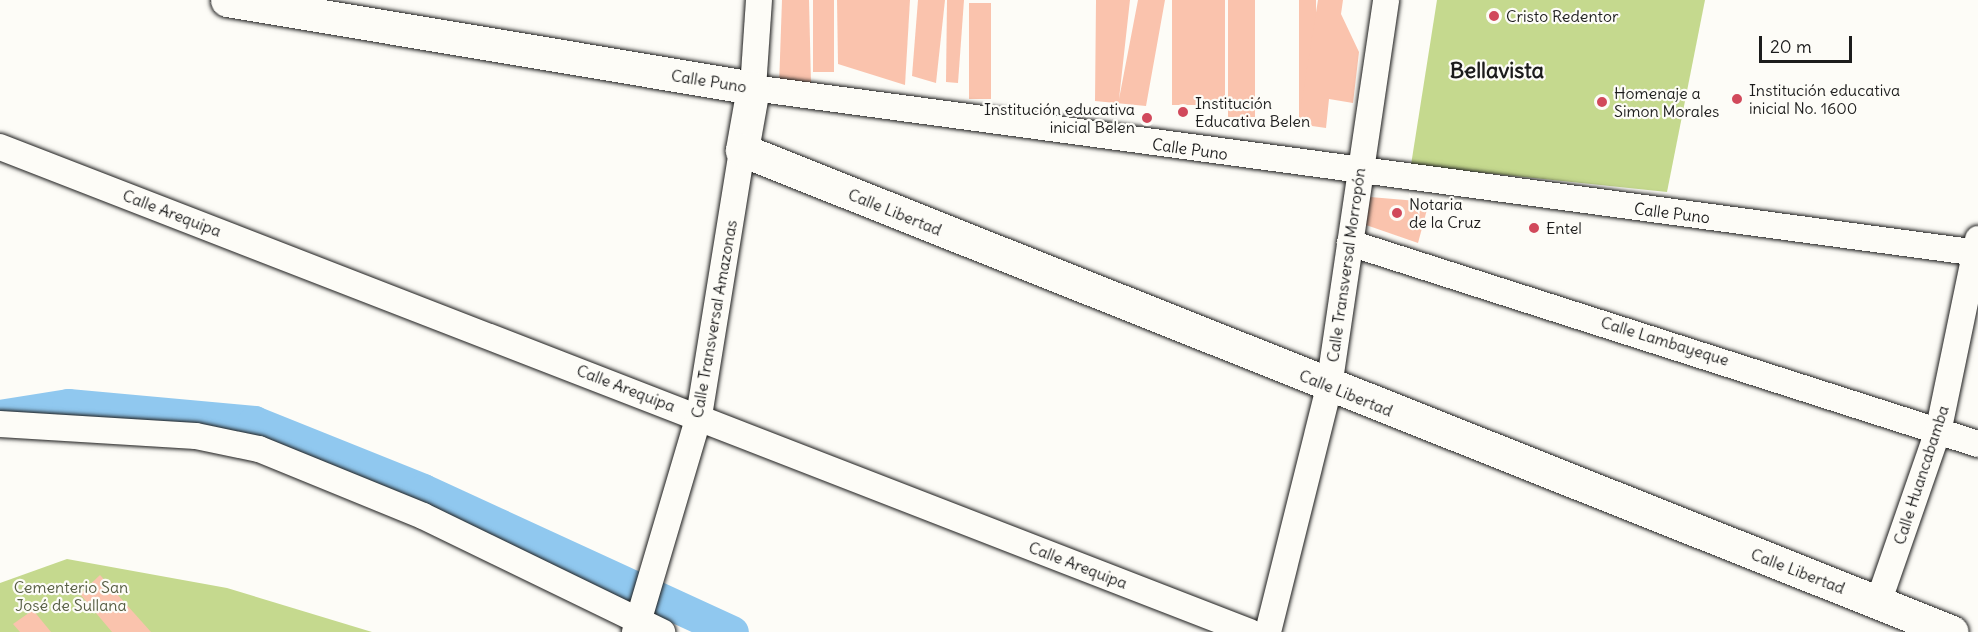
<!DOCTYPE html>
<html>
<head>
<meta charset="utf-8">
<style>
  body { margin:0 }
  #map { position:relative; width:1978px; height:632px; overflow:hidden; background:#fdfcf7; font-family:Delius,sans-serif }
  div>[style] { position:absolute }
  [style*='--x'] { left:calc(var(--x)*1px); top:calc(var(--y)*1px); width:calc(var(--w)*1px); rotate:calc(var(--a)*1deg) }
  .green>* { inset:0; background:#c5d98e }
  .canal>* { height:33px; margin:-16.5px; padding:0 16.5px; transform-origin:16.5px; border-radius:16.5px; background:#90c8ef }
  .building>* { inset:0; background:#fac3ad; transform-origin:0 0 }
  .roads { filter:drop-shadow(0 0 2px #1c1c1c) drop-shadow(0 0 2px #1c1c1c) }
  .street>* { height:26px; margin:-13px; padding:0 13px; transform-origin:13px; border-radius:13px; background:#fdfcf7 }
  .secondary>* { height:33px; margin:-16.5px; padding:0 16.5px; transform-origin:16.5px; border-radius:16.5px; background:#fdfcf7 }
  .dots>* { width:16px; height:16px; translate:-50% -50%; box-sizing:border-box; border:3px solid #fdfcf7; border-radius:50% }
  span { translate:-50% -50%; white-space:nowrap; text-align:center; line-height:1.15; -webkit-text-stroke:4.5px #fdfcf7; paint-order:stroke }
  .poi-label { font-size:16px; color:#1c1c1c }
  .left { translate:0 -50%; text-align:left }
  .right { translate:-100% -50%; text-align:right }
  .street-label { font-size:16px; color:#1c1c1c }
  .park-label { font-size:16px; color:#575e44 }
  .district-label { font-size:22px; color:#1c1c1c; font-weight:700 }
  .scale { position:absolute; left:1759px; top:36px; width:93px; height:27px; box-sizing:border-box; border:3px solid #1c1c1c; border-top:0; padding-left:8px; font-size:18px; line-height:21px; white-space:nowrap; color:#1c1c1c; -webkit-text-stroke:4px #fdfcf7; paint-order:stroke }
</style>
</head>
<body>
<div id="map">
  <div class="green">
    <i style="clip-path:polygon(1437px 0,1705px 0,1667px 192px,1411px 165px)"></i>
    <i style="clip-path:polygon(67px 559px,227px 588px,372px 632px,0 632px,0 583px)"></i>
  </div>
  <div class="canal">
    <i style="--x:0;--y:416;--w:69;--a:-9.2"></i>
    <i style="--x:68;--y:405;--w:187;--a:5.2"></i>
    <i style="--x:254;--y:422;--w:182;--a:21.9"></i>
    <i style="--x:423;--y:490;--w:340;--a:24.7"></i>
  </div>
  <div class="building">
    <i style="clip-path:polygon(782px 0,809px 0,811px 83px,779px 86px)"></i>
    <i style="left:813px;top:0;width:21px;height:72px"></i>
    <i style="clip-path:polygon(837px 0,910px 0,905px 85px,838px 64px)"></i>
    <i style="clip-path:polygon(918px 0,945px 0,936px 83px,912px 76px)"></i>
    <i style="clip-path:polygon(947px 0,964px 0,958px 83px,946px 82px)"></i>
    <i style="clip-path:polygon(1096px 0,1130px 0,1119px 99px,1138px 0,1165px 0,1146px 106px,1095px 101px)"></i>
    <i style="left:1172px;top:0;width:53px;height:105px"></i>
    <i style="left:1228px;top:0;width:27px;height:117px"></i>
    <i style="left:1299px;top:0;width:17px;height:125px"></i>
    <i style="clip-path:polygon(1318px 0,1343px 0,1341px 14px,1359px 52px,1353px 103px,1329px 99px,1326px 128px,1298px 124px)"></i>
    <i style="left:991px;top:3px;width:96px;height:22px;rotate:90deg"></i>
    <i style="clip-path:polygon(1370px 197px,1429px 202px,1418px 243px,1366px 225px)"></i>
    <i style="clip-path:polygon(100px 575px,151px 632px,112px 632px,80px 594px)"></i>
    <i style="clip-path:polygon(33px 610px,51px 632px,20px 632px,13px 624px)"></i>
  </div>
  <div class="roads">
    <div class="street">
      <i style="--x:759;--y:0;--w:88;--a:93.9"></i>
      <i style="--x:753;--y:88;--w:1236;--a:7.67"></i>
      <i style="--x:0;--y:147;--w:1341;--a:21.21"></i>
      <i style="--x:1350;--y:243;--w:659;--a:17.75"></i>
      <i style="--x:0;--y:424;--w:196;--a:3.5"></i>
      <i style="--x:196;--y:436;--w:64;--a:11.7"></i>
      <i style="--x:259;--y:449;--w:177;--a:22.2"></i>
      <i style="--x:423;--y:516;--w:266;--a:25.9"></i>
      <i style="--x:1878;--y:603;--w:185;--a:-70.8"></i>
      <i style="--x:1939;--y:428;--w:193;--a:-78.3"></i>
      <i style="--x:635;--y:632;--w:225;--a:-73.5"></i>
      <i style="--x:699;--y:416;--w:269;--a:-80.8"></i>
      <i style="--x:1268;--y:632;--w:252;--a:-76"></i>
      <i style="--x:1329;--y:387;--w:391;--a:-81.6"></i>
    </div>
    <div class="secondary">
      <i style="--x:227;--y:0;--w:533;--a:9.5"></i>
      <i style="--x:753;--y:88;--w:63;--a:100.1"></i>
      <i style="--x:742;--y:150;--w:1302;--a:21.72"></i>
    </div>
  </div>
  <div class="dots">
    <i style="left:1494px;top:16px;background:#d1495b"></i>
    <i style="left:1737px;top:99px;background:#d1495b"></i>
    <i style="left:1602px;top:102px;background:#d1495b"></i>
    <i style="left:1183px;top:112px;background:#d1495b"></i>
    <i style="left:1147px;top:118px;background:#d1495b"></i>
    <i style="left:1397px;top:213px;background:#d1495b"></i>
    <i style="left:1534px;top:228px;background:#d1495b"></i>
  </div>
  <div class="poi-label">
    <span class="left" style="left:1506px;top:16px">Cristo Redentor</span>
    <span class="left" style="left:1749px;top:99px">Institución educativa<br>inicial No. 1600</span>
    <span class="left" style="left:1614px;top:102px">Homenaje a<br>Simon Morales</span>
    <span class="left" style="left:1195px;top:112px">Institución<br>Educativa Belen</span>
    <span class="right" style="left:1135px;top:118px">Institución educativa<br>inicial Belen</span>
    <span class="left" style="left:1409px;top:213px">Notaria<br>de la Cruz</span>
    <span class="left" style="left:1546px;top:228px">Entel</span>
  </div>
  <div class="street-label">
    <span style="left:709px;top:81px;rotate:9deg">Calle Puno</span>
    <span style="left:1190px;top:149px;rotate:8deg">Calle Puno</span>
    <span style="left:895px;top:212px;rotate:22deg">Calle Libertad</span>
    <span style="left:172px;top:213px;rotate:21deg">Calle Arequipa</span>
    <span style="left:1672px;top:213px;rotate:7deg">Calle Puno</span>
    <span style="left:1346px;top:265px;rotate:-82deg">Calle Transversal Morropón</span>
    <span style="left:714px;top:319px;rotate:-80deg">Calle Transversal Amazonas</span>
    <span style="left:1665px;top:341px;rotate:17deg">Calle Lambayeque</span>
    <span style="left:626px;top:388px;rotate:21deg">Calle Arequipa</span>
    <span style="left:1346px;top:393px;rotate:22deg">Calle Libertad</span>
    <span style="left:1921px;top:475px;rotate:-72deg">Calle Huancabamba</span>
    <span style="left:1078px;top:565px;rotate:21deg">Calle Arequipa</span>
    <span style="left:1798px;top:571px;rotate:21deg">Calle Libertad</span>
  </div>
  <div class="park-label">
    <span style="left:71px;top:596px">Cementerio San<br>José de Sullana</span>
  </div>
  <div class="district-label">
    <span style="left:1497px;top:71px">Bellavista</span>
  </div>
  <div class="scale">20 m</div>
</div>
</body>
</html>
